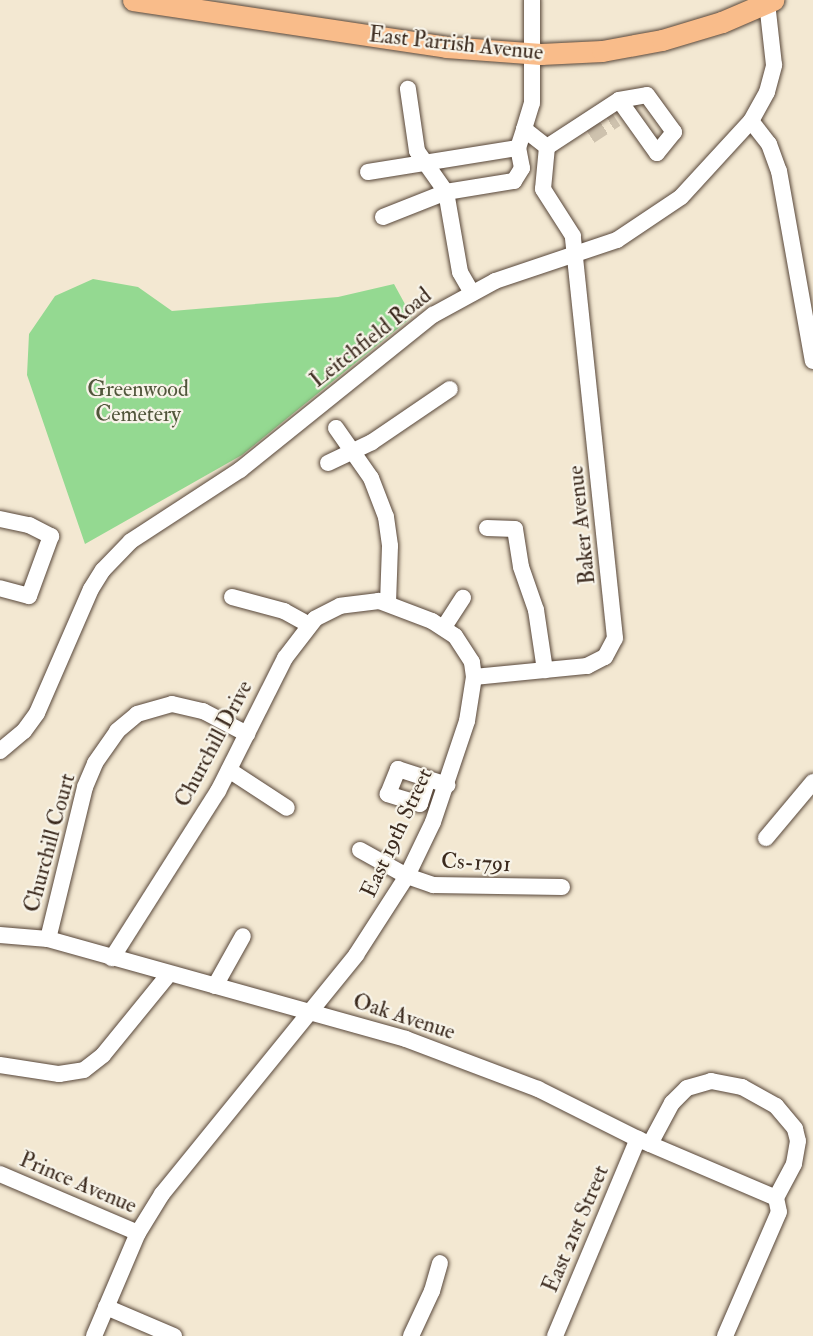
<!DOCTYPE html>
<html>
<head>
<meta charset="utf-8">
<style>
  body { margin:0 }
  #map { position:relative; width:813px; height:1336px; overflow:hidden; background:#f3e8d2; font-family:"IM FELL Double Pica",serif }
  div>[style] { position:absolute }
  [style*='--x'] { left:calc(var(--x)*1px); top:calc(var(--y)*1px); width:calc(var(--w)*1px); rotate:calc(var(--a)*1deg) }
  .green>* { inset:0; background:#94d991 }
  .minor-tunnel>* { height:16px; margin-top:-8px; transform-origin:0; background:repeating-linear-gradient(90deg,#cec2ae 0 16px,transparent 0 24px) }
  .roads { filter:drop-shadow(0 0 2px #574639) drop-shadow(0 0 2px #574639) }
  .minor>* { height:16px; margin:-8px; padding:0 8px; transform-origin:8px; border-radius:8px; background:#fff }
  .major>* { height:21px; margin:-10.5px; padding:0 10.5px; transform-origin:10.5px; border-radius:10.5px; background:#f9bc8a }
  span { translate:-50% -50%; white-space:nowrap; text-align:center; line-height:1.15; -webkit-text-stroke:4.5px #f7f3e8; paint-order:stroke }
  .street-label { font-size:22px; color:#3b2a1e }
  .park-label { font-size:22px; color:#51563b }
</style>
</head>
<body>
<div id="map">
  <div class="green">
    <i style="clip-path:polygon(93px 279px,138px 287px,172px 311px,338px 297px,394px 284px,412px 317px,242px 455px,85px 544px,27px 375px,29px 334px,55px 296px)"></i>
  </div>
  <div class="minor-tunnel">
    <i style="--x:590;--y:136;--w:31;--a:-33"></i>
  </div>
  <div class="roads">
    <div class="minor">
      <i style="--x:751;--y:121;--w:29;--a:52"></i>
      <i style="--x:769;--y:144;--w:29;--a:70"></i>
      <i style="--x:779;--y:171;--w:193;--a:79.9"></i>
      <i style="--x:547;--y:147;--w:86;--a:-33.1"></i>
      <i style="--x:619;--y:100;--w:28;--a:-10"></i>
      <i style="--x:647;--y:95;--w:46;--a:53.9"></i>
      <i style="--x:674;--y:132;--w:27;--a:129"></i>
      <i style="--x:657;--y:153;--w:65;--a:-125.6"></i>
      <i style="--x:368;--y:172;--w:152;--a:-9.1"></i>
      <i style="--x:383;--y:217;--w:68;--a:-21.6"></i>
      <i style="--x:446;--y:192;--w:50;--a:-125.3"></i>
      <i style="--x:417;--y:151;--w:63;--a:-98.3"></i>
      <i style="--x:472;--y:293;--w:24;--a:-120"></i>
      <i style="--x:460;--y:272;--w:81;--a:-99.9"></i>
      <i style="--x:446;--y:192;--w:69;--a:-9.2"></i>
      <i style="--x:514;--y:181;--w:15;--a:-58"></i>
      <i style="--x:522;--y:168;--w:20;--a:-101"></i>
      <i style="--x:518;--y:148;--w:20;--a:-72"></i>
      <i style="--x:336;--y:428;--w:61;--a:55"></i>
      <i style="--x:371;--y:478;--w:42;--a:69"></i>
      <i style="--x:386;--y:517;--w:29;--a:82"></i>
      <i style="--x:390;--y:546;--w:56;--a:92"></i>
      <i style="--x:328;--y:463;--w:49;--a:-25.5"></i>
      <i style="--x:372;--y:442;--w:94;--a:-34.2"></i>
      <i style="--x:0;--y:519;--w:30;--a:12"></i>
      <i style="--x:29;--y:525;--w:25;--a:27"></i>
      <i style="--x:51;--y:536;--w:64;--a:110.1"></i>
      <i style="--x:29;--y:596;--w:30;--a:-165"></i>
      <i style="--x:487;--y:528;--w:28;--a:2"></i>
      <i style="--x:515;--y:529;--w:38;--a:81"></i>
      <i style="--x:521;--y:567;--w:46;--a:70.8"></i>
      <i style="--x:536;--y:610;--w:61;--a:81.5"></i>
      <i style="--x:232;--y:597;--w:54;--a:15.1"></i>
      <i style="--x:284;--y:611;--w:29;--a:29"></i>
      <i style="--x:444;--y:627;--w:35;--a:-57"></i>
      <i style="--x:474;--y:677;--w:114;--a:-5.6"></i>
      <i style="--x:587;--y:666;--w:20;--a:-27"></i>
      <i style="--x:605;--y:657;--w:21;--a:-62"></i>
      <i style="--x:615;--y:638;--w:404;--a:-96"></i>
      <i style="--x:573;--y:236;--w:56;--a:-122.6"></i>
      <i style="--x:543;--y:189;--w:42;--a:-84.6"></i>
      <i style="--x:547;--y:147;--w:29;--a:-142"></i>
      <i style="--x:524;--y:129;--w:27;--a:-73"></i>
      <i style="--x:532;--y:103;--w:103;--a:-90"></i>
      <i style="--x:0;--y:751;--w:31;--a:-40"></i>
      <i style="--x:24;--y:731;--w:22;--a:-54"></i>
      <i style="--x:37;--y:713;--w:135;--a:-66.5"></i>
      <i style="--x:91;--y:589;--w:22;--a:-58"></i>
      <i style="--x:103;--y:570;--w:40;--a:-46"></i>
      <i style="--x:131;--y:541;--w:130;--a:-33.1"></i>
      <i style="--x:240;--y:470;--w:248;--a:-38.8"></i>
      <i style="--x:433;--y:315;--w:71;--a:-28.7"></i>
      <i style="--x:495;--y:281;--w:129;--a:-18.6"></i>
      <i style="--x:617;--y:240;--w:77;--a:-33.9"></i>
      <i style="--x:681;--y:197;--w:103;--a:-47.4"></i>
      <i style="--x:751;--y:121;--w:33;--a:-61"></i>
      <i style="--x:767;--y:92;--w:28;--a:-75"></i>
      <i style="--x:774;--y:65;--w:62;--a:-96.4"></i>
      <i style="--x:229;--y:770;--w:69;--a:33.2"></i>
      <i style="--x:428;--y:779;--w:26;--a:108"></i>
      <i style="--x:420;--y:804;--w:34;--a:-163"></i>
      <i style="--x:388;--y:794;--w:27;--a:-68"></i>
      <i style="--x:398;--y:769;--w:52;--a:18.1"></i>
      <i style="--x:766;--y:838;--w:73;--a:-50"></i>
      <i style="--x:360;--y:850;--w:54;--a:29"></i>
      <i style="--x:407;--y:876;--w:28;--a:19"></i>
      <i style="--x:433;--y:885;--w:129;--a:0.9"></i>
      <i style="--x:0;--y:935;--w:48;--a:4.8"></i>
      <i style="--x:48;--y:939;--w:372;--a:15.6"></i>
      <i style="--x:406;--y:1039;--w:141;--a:20.7"></i>
      <i style="--x:538;--y:1089;--w:112;--a:26.6"></i>
      <i style="--x:638;--y:1139;--w:150;--a:23.1"></i>
      <i style="--x:48;--y:939;--w:156;--a:-76.3"></i>
      <i style="--x:85;--y:787;--w:26;--a:-67"></i>
      <i style="--x:95;--y:763;--w:39;--a:-55"></i>
      <i style="--x:117;--y:731;--w:26;--a:-40"></i>
      <i style="--x:137;--y:714;--w:36;--a:-16"></i>
      <i style="--x:172;--y:704;--w:32;--a:13"></i>
      <i style="--x:203;--y:711;--w:50;--a:27.6"></i>
      <i style="--x:215;--y:986;--w:57;--a:-60.8"></i>
      <i style="--x:0;--y:1065;--w:60;--a:8.7"></i>
      <i style="--x:59;--y:1074;--w:25;--a:-9"></i>
      <i style="--x:84;--y:1070;--w:24;--a:-38"></i>
      <i style="--x:103;--y:1055;--w:104;--a:-50.8"></i>
      <i style="--x:650;--y:1144;--w:47;--a:-61.8"></i>
      <i style="--x:672;--y:1103;--w:21;--a:-45"></i>
      <i style="--x:687;--y:1088;--w:25;--a:-16"></i>
      <i style="--x:711;--y:1081;--w:32;--a:11"></i>
      <i style="--x:742;--y:1087;--w:39;--a:29"></i>
      <i style="--x:776;--y:1106;--w:30;--a:50"></i>
      <i style="--x:795;--y:1129;--w:12;--a:76"></i>
      <i style="--x:798;--y:1141;--w:23;--a:100"></i>
      <i style="--x:794;--y:1164;--w:38;--a:118"></i>
      <i style="--x:0;--y:1174;--w:150;--a:23.1"></i>
      <i style="--x:106;--y:1307;--w:74;--a:23.1"></i>
      <i style="--x:94;--y:1336;--w:112;--a:-66.9"></i>
      <i style="--x:138;--y:1233;--w:46;--a:-58.4"></i>
      <i style="--x:162;--y:1194;--w:308;--a:-50.9"></i>
      <i style="--x:356;--y:955;--w:94;--a:-57.2"></i>
      <i style="--x:407;--y:876;--w:60;--a:-64.3"></i>
      <i style="--x:433;--y:822;--w:107;--a:-71.4"></i>
      <i style="--x:467;--y:721;--w:45;--a:-81"></i>
      <i style="--x:474;--y:677;--w:15;--a:-98"></i>
      <i style="--x:472;--y:662;--w:31;--a:-123"></i>
      <i style="--x:455;--y:636;--w:27;--a:-147"></i>
      <i style="--x:432;--y:621;--w:57;--a:-159.3"></i>
      <i style="--x:379;--y:601;--w:39;--a:173"></i>
      <i style="--x:340;--y:606;--w:28;--a:153"></i>
      <i style="--x:315;--y:619;--w:49;--a:127.6"></i>
      <i style="--x:285;--y:658;--w:149;--a:116.7"></i>
      <i style="--x:218;--y:791;--w:198;--a:122.4"></i>
      <i style="--x:411;--y:1336;--w:50;--a:-65"></i>
      <i style="--x:432;--y:1291;--w:29;--a:-74"></i>
      <i style="--x:555;--y:1336;--w:214;--a:-67.2"></i>
      <i style="--x:725;--y:1336;--w:135;--a:-66.5"></i>
      <i style="--x:779;--y:1212;--w:14;--a:-102"></i>
    </div>
    <div class="major">
      <i style="--x:133;--y:0;--w:317;--a:8.5"></i>
      <i style="--x:446;--y:47;--w:95;--a:4.2"></i>
      <i style="--x:541;--y:54;--w:61;--a:-2.8"></i>
      <i style="--x:602;--y:51;--w:61;--a:-10.4"></i>
      <i style="--x:662;--y:40;--w:63;--a:-16.7"></i>
      <i style="--x:722;--y:22;--w:56;--a:-23.3"></i>
    </div>
  </div>
  <div class="street-label">
    <span style="left:456px;top:44px;rotate:6deg">East Parrish Avenue</span>
    <span style="left:371px;top:338px;rotate:-38deg">Leitchfield Road</span>
    <span style="left:582px;top:525px;rotate:-96deg">Baker Avenue</span>
    <span style="left:214px;top:744px;rotate:-62deg">Churchill Drive</span>
    <span style="left:397px;top:833px;rotate:-65deg">East 19th Street</span>
    <span style="left:50px;top:843px;rotate:-75deg">Churchill Court</span>
    <span style="left:476px;top:863px;rotate:3deg">Cs-1791</span>
    <span style="left:404px;top:1017px;rotate:18deg">Oak Avenue</span>
    <span style="left:78px;top:1183px;rotate:23deg">Prince Avenue</span>
    <span style="left:576px;top:1229px;rotate:-67deg">East 21st Street</span>
  </div>
  <div class="park-label">
    <span style="left:138px;top:402px">Greenwood<br>Cemetery</span>
  </div>
</div>
</body>
</html>
